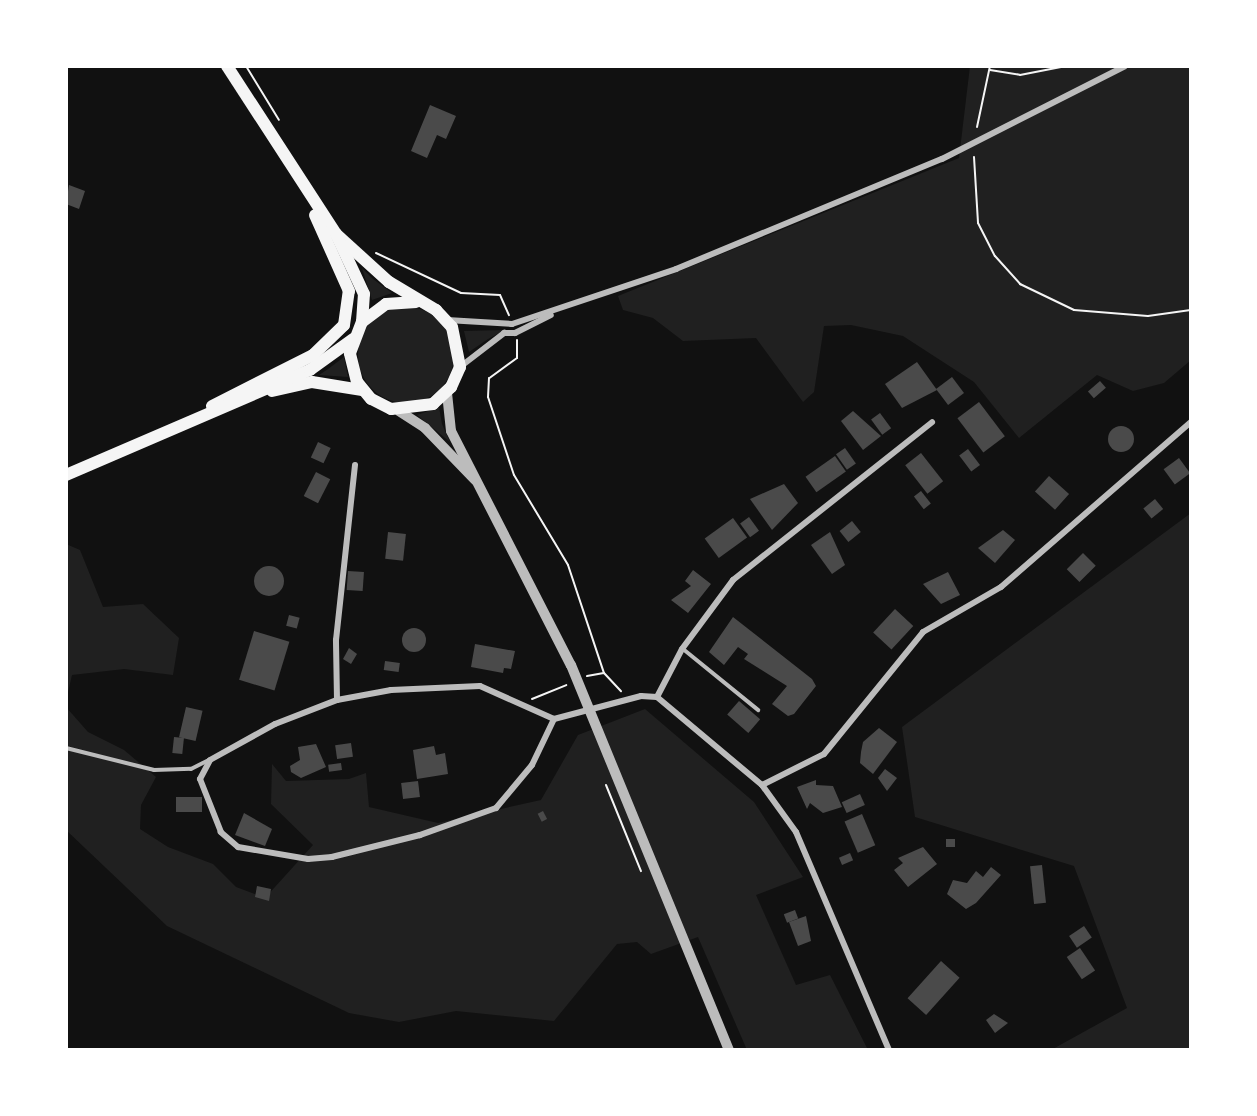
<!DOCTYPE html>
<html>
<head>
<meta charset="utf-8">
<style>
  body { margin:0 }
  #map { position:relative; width:1257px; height:1116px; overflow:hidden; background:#111; font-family:Manrope,sans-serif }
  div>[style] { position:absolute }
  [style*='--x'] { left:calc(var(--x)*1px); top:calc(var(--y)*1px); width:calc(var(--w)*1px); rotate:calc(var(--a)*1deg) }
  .green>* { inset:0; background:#202020 }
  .round { border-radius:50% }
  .building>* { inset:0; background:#4a4a4a; transform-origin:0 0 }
  .path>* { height:2px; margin:-1px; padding:0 1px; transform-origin:1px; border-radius:1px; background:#f5f5f5 }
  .service>* { height:4px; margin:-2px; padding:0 2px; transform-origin:2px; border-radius:2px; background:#bcbcbc }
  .minor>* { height:6px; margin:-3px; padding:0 3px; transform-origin:3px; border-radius:3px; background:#bcbcbc }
  .tertiary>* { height:10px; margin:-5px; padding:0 5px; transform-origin:5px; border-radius:5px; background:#bcbcbc }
  .secondary>* { height:12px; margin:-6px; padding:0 6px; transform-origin:6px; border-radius:6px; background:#f5f5f5 }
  span { translate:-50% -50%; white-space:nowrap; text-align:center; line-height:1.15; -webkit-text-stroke:4.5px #fff; paint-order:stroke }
  .frame { position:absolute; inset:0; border:68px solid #fff; pointer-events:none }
</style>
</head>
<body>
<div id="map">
  <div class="green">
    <i style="clip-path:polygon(970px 66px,1191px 66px,1191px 360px,1164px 383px,1133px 391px,1097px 375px,1019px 438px,974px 382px,903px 336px,851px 325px,824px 326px,814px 392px,803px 402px,756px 338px,683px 341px,653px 318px,623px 310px,618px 296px,959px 158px)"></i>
    <i style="clip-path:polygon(362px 268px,373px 279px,392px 293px,372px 300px)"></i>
    <i class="round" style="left:358px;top:307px;width:96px;height:96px"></i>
    <i style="clip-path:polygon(505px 330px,488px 339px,469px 352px,464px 331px)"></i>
    <i style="clip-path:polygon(344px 357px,348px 377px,319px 375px,328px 369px)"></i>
    <i style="clip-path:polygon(439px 407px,442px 424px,450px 442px,417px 415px)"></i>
    <i style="clip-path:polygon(1191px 513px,1191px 1050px,1051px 1050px,1127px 1008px,1074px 866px,915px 817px,902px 727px)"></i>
    <i style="clip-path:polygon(66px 544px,80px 550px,103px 607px,143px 604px,179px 638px,173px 675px,124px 669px,72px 675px,66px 701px)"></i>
    <i style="clip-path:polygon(66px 707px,88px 732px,124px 750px,156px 777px,141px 805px,140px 829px,168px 847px,213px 864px,236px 887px,265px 898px,313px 845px,271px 804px,272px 764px,286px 781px,349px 779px,366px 773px,369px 807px,438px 823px,541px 800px,578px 735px,645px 709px,754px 802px,803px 877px,756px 895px,796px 985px,830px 975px,868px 1050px,747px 1050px,698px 937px,651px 954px,637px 942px,617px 944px,554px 1021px,456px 1011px,399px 1022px,349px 1013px,167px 926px,66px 830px)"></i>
  </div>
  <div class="building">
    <i style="clip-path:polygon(430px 105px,456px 116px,446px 139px,437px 135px,427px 158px,411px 151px)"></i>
    <i style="clip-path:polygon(69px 185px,85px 191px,79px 209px,66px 204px)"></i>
    <i style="clip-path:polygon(917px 362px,937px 390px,902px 408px,885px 384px)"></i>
    <i style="left:952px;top:377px;width:20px;height:20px;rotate:53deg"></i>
    <i style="left:1100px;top:381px;width:9px;height:16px;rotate:49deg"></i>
    <i style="left:979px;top:402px;width:43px;height:27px;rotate:53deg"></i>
    <i style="clip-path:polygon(853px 411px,881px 436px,863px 450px,841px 421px)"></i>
    <i style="left:880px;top:413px;width:19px;height:11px;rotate:54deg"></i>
    <i class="round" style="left:1108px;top:426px;width:26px;height:26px"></i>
    <i style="left:318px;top:442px;width:14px;height:17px;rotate:25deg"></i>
    <i style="left:845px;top:448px;width:19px;height:11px;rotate:55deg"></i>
    <i style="left:968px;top:449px;width:20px;height:11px;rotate:53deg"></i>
    <i style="left:921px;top:453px;width:36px;height:20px;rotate:52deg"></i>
    <i style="left:835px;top:456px;width:19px;height:36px;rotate:55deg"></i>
    <i style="left:1179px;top:458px;width:19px;height:19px;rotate:54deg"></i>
    <i style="left:316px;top:472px;width:16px;height:27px;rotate:27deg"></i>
    <i style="left:1049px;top:476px;width:27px;height:21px;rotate:42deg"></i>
    <i style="clip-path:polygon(784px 484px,798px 503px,772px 530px,750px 499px)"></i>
    <i style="left:921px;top:491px;width:16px;height:9px;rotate:52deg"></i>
    <i style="left:1155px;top:499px;width:13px;height:15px;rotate:51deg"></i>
    <i style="left:749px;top:517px;width:17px;height:11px;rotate:54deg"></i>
    <i style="left:733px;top:518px;width:24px;height:35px;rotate:54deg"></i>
    <i style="left:852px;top:521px;width:14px;height:16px;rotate:51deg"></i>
    <i style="clip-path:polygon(1003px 530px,1015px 540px,995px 563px,978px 548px)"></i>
    <i style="left:388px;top:532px;width:18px;height:27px;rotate:6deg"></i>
    <i style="clip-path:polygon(830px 532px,845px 565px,832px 574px,811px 545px)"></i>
    <i style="left:1083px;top:553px;width:18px;height:23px;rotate:45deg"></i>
    <i class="round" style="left:254px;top:566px;width:30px;height:30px"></i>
    <i style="clip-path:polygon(693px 570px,711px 584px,688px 613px,671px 600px,691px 586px,685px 581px)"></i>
    <i style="left:348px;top:571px;width:16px;height:19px;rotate:4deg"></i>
    <i style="clip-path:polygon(948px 572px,960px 595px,941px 604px,923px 584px)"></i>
    <i style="left:895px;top:609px;width:25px;height:32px;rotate:43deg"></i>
    <i style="left:289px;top:615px;width:11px;height:11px;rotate:15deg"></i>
    <i style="clip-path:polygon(733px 617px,812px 679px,816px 686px,794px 714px,788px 716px,772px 704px,787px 686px,744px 659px,748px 654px,738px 647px,724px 665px,709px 652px)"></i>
    <i class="round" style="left:402px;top:628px;width:24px;height:24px"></i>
    <i style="left:254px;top:631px;width:37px;height:51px;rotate:17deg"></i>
    <i style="clip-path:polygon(475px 644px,515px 651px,511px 669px,504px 668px,503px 673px,471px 667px)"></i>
    <i style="clip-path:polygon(349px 648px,357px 654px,351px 664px,343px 659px)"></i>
    <i style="left:385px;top:661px;width:15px;height:9px;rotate:8deg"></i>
    <i style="left:739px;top:701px;width:28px;height:18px;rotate:41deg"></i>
    <i style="left:186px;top:707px;width:17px;height:31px;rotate:13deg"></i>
    <i style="clip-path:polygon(879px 728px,897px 742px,873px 774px,860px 763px,861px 752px,863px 742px)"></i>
    <i style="left:174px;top:737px;width:10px;height:16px;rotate:6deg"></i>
    <i style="left:351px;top:743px;width:14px;height:16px;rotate:82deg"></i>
    <i style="clip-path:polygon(316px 744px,326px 767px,301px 778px,291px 772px,290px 766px,300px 760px,298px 747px)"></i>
    <i style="clip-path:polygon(434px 746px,436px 755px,445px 753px,448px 774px,417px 779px,413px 750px)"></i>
    <i style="left:341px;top:763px;width:7px;height:13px;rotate:82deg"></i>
    <i style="clip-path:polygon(885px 769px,897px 778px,887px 791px,878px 778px)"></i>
    <i style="clip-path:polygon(816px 780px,816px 785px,833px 786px,842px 807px,823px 813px,810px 803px,807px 809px,797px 787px)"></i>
    <i style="left:418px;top:781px;width:16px;height:17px;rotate:83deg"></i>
    <i style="left:860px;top:794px;width:12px;height:20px;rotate:66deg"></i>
    <i style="left:202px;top:797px;width:15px;height:26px;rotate:90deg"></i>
    <i style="left:543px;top:811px;width:9px;height:6px;rotate:63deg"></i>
    <i style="clip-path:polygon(244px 813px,272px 829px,265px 846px,235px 835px)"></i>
    <i style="left:862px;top:814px;width:34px;height:19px;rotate:67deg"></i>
    <i style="left:946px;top:839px;width:9px;height:8px"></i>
    <i style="clip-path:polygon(923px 847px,937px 864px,908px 887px,894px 870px,903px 863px,898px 858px)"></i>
    <i style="left:850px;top:853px;width:8px;height:12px;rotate:67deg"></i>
    <i style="left:1042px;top:865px;width:38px;height:12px;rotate:84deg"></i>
    <i style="clip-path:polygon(991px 867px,1001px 875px,976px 903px,966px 909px,947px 894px,953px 880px,967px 883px,976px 871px,983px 877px)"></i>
    <i style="clip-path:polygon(257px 886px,271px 889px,269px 901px,255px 897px)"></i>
    <i style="left:795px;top:910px;width:9px;height:12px;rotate:69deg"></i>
    <i style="clip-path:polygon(806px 916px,811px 941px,798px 946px,789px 922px)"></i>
    <i style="left:1084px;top:926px;width:14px;height:18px;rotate:56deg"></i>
    <i style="left:1080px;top:948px;width:27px;height:16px;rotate:56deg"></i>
    <i style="left:941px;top:961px;width:25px;height:50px;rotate:42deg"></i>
    <i style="clip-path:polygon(994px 1014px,1008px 1023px,995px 1033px,986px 1020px)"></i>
  </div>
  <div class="path">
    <i style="--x:246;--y:66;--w:63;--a:58.6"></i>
    <i style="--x:990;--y:70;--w:30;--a:9"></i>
    <i style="--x:1020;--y:75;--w:47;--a:-11.1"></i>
    <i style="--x:977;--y:127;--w:62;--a:-78"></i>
    <i style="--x:974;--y:157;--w:66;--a:86.5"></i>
    <i style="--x:978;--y:223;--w:37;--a:63"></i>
    <i style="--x:995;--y:256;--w:38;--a:48"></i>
    <i style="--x:1020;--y:284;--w:60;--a:25.7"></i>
    <i style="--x:1074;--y:310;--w:74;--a:4.6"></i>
    <i style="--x:1148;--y:316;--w:43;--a:-7.9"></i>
    <i style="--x:376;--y:253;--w:94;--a:25.2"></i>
    <i style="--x:461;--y:293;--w:39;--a:3"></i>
    <i style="--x:500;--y:295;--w:22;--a:66"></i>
    <i style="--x:517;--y:340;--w:18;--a:90"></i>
    <i style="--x:517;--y:358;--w:34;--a:144"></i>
    <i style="--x:489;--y:378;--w:19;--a:93"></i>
    <i style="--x:488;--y:397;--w:82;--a:71.6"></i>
    <i style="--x:514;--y:475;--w:105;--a:59"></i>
    <i style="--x:568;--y:565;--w:114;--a:71.6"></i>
    <i style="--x:587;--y:676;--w:17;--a:-10"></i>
    <i style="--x:604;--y:673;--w:25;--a:47"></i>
    <i style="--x:532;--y:699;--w:37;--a:-22"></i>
    <i style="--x:606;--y:785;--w:93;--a:67.9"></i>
  </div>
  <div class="service">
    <i style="--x:683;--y:649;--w:97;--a:39.1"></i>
    <i style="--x:66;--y:748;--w:91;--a:14"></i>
    <i style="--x:154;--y:770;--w:37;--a:-2"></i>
    <i style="--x:191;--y:769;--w:20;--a:-27"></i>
  </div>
  <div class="minor">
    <i style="--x:447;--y:320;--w:65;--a:3.5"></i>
    <i style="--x:512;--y:324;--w:173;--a:-18.5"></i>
    <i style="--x:676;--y:269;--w:288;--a:-22.5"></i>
    <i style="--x:942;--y:159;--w:205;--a:-26.9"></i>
    <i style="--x:460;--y:367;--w:56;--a:-37.7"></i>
    <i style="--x:504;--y:333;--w:11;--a:0"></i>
    <i style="--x:515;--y:333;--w:40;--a:-26.6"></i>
    <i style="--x:657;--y:697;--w:54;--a:-62.5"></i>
    <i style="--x:682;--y:649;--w:86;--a:-53.5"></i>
    <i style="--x:733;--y:580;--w:254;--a:-38.4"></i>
    <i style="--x:337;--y:700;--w:60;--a:-91"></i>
    <i style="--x:336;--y:640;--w:176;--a:-83.8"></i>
    <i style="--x:554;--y:719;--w:51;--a:115.6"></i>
    <i style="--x:532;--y:765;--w:56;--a:129.9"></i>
    <i style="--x:496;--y:808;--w:81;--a:160.4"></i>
    <i style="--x:420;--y:835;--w:91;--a:166"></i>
    <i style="--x:332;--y:857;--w:24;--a:175"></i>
    <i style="--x:308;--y:859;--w:71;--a:-170.3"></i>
    <i style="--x:238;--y:847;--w:23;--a:-139"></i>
    <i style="--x:221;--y:832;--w:57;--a:-111.6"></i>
    <i style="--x:200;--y:779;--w:21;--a:-62"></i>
    <i style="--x:210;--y:760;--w:74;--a:-29"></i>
    <i style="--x:275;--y:724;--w:66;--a:-21.2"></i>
    <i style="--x:337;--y:700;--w:55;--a:-10.5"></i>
    <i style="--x:391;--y:690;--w:89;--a:-2.6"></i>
    <i style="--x:480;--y:686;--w:81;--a:24"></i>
    <i style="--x:554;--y:719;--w:90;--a:-14.8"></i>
    <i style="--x:641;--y:696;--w:16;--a:4"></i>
    <i style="--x:657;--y:697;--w:137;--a:40"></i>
    <i style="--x:762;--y:785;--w:58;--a:54.1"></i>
    <i style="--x:796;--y:832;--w:237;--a:66.9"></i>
    <i style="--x:762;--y:785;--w:69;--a:-26.6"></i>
    <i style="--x:824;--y:754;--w:157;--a:-50.9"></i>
    <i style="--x:923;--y:632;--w:90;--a:-30"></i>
    <i style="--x:1001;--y:587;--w:252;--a:-41"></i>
  </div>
  <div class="tertiary">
    <i style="--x:447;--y:393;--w:38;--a:84"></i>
    <i style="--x:451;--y:431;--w:263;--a:62.9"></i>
    <i style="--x:571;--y:665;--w:416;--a:67.7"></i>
    <i style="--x:399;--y:411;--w:31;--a:33"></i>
    <i style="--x:425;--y:428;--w:72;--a:46.1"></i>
  </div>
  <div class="secondary">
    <i style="--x:227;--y:66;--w:200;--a:57"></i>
    <i style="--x:336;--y:234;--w:72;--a:42.2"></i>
    <i style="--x:389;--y:282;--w:55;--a:30.8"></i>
    <i style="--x:436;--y:310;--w:23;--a:47"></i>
    <i style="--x:452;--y:327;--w:41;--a:78.7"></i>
    <i style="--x:460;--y:367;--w:22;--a:114"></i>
    <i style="--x:451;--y:387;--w:25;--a:137"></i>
    <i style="--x:433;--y:404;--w:42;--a:173.2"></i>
    <i style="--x:391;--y:409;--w:22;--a:-153"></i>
    <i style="--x:371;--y:399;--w:22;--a:-129"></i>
    <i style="--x:357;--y:382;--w:30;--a:-104"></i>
    <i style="--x:350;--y:353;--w:33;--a:-69"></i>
    <i style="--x:362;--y:322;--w:28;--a:-86"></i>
    <i style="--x:364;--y:294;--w:66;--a:-115"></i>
    <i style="--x:362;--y:322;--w:30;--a:-37"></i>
    <i style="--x:386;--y:304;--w:30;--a:-4"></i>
    <i style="--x:272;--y:391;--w:41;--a:-12.7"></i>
    <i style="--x:312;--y:382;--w:51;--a:9.1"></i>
    <i style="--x:212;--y:406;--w:113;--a:-26.8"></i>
    <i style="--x:313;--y:355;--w:43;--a:-44.1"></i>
    <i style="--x:344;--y:325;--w:34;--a:-82"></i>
    <i style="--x:349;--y:291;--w:83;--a:-114.1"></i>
    <i style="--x:66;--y:475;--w:266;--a:-23.3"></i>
    <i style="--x:310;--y:370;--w:53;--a:-35.8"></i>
  </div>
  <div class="frame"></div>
</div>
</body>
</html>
